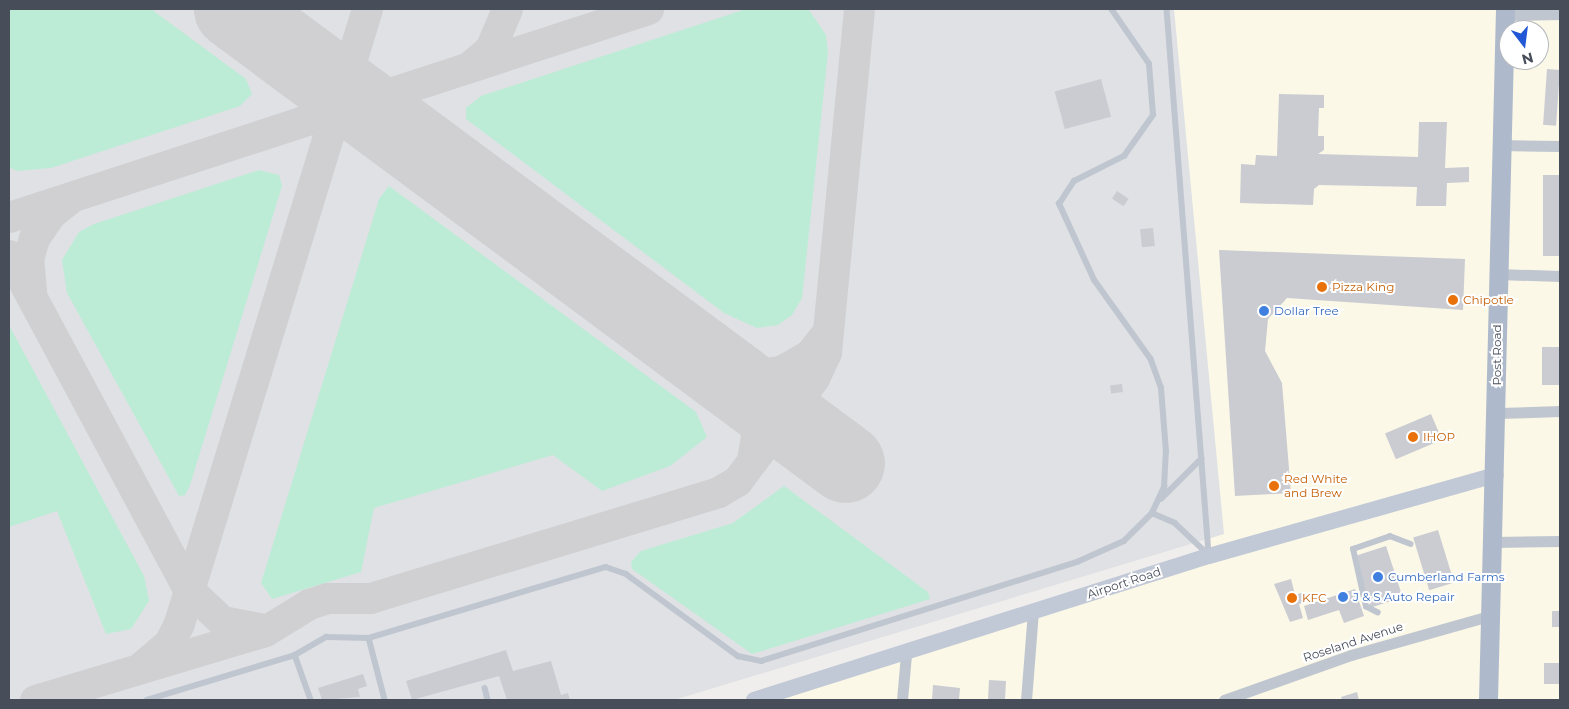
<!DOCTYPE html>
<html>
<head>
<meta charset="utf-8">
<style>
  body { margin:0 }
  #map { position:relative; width:1569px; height:709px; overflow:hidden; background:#f0eeed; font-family:Montserrat,sans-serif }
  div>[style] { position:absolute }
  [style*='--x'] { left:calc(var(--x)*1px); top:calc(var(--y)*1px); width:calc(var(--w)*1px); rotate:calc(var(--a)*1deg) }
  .commercial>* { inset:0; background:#fbf8e7 }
  .airport>* { inset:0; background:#dfe1e5 }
  .green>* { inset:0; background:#bdecd6 }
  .taxiway>* { height:31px; margin:-15.5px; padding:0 15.5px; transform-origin:15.5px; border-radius:15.5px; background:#d0d0d2 }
  .runway>* { height:79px; margin:-39.5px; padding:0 39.5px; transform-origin:39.5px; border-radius:39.5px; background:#d0d0d2 }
  .building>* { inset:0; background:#caccd2; transform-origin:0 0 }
  .service>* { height:5.5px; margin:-2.75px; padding:0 2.75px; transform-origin:2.75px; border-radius:2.75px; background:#bfc6cf }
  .minor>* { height:11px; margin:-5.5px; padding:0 5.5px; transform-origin:5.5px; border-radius:5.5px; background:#bfc6cf }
  .secondary>* { height:16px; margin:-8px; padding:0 8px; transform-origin:8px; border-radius:8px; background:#c1c8d6 }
  .primary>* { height:19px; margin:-9.5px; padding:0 9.5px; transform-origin:9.5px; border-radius:9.5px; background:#aeb9cb }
  .dots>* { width:14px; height:14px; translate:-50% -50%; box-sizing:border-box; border:2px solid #fff; border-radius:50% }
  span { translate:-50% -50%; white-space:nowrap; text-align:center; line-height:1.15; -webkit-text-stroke:4px #fff; paint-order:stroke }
  .food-label { font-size:12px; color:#c56008 }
  .left { translate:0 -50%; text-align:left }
  .shop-label { font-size:12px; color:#366cbe }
  .street-label { font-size:12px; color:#474e5a }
  .frame { position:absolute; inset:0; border:10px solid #474e5a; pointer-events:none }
  .north { position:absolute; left:1499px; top:20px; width:50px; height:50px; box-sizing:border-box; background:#fff; border:1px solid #b5b8bd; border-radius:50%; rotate:165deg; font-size:14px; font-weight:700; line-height:20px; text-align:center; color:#474e5a }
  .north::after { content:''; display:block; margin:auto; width:18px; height:22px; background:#2257d5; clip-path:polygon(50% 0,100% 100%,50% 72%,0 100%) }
</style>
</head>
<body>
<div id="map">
  <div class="commercial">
    <i style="clip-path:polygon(evenodd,1167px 9px,1560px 9px,1560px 700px,754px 700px,1209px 556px,1167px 9px,1509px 30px,1539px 30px,1539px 60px,1509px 60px,1509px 30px)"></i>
  </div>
  <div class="airport">
    <i style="clip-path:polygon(9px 9px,1174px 9px,1224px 534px,674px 700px,9px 700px)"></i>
  </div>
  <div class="green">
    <i style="clip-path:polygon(9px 9px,151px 9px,246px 79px,252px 94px,240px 106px,51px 168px,17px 171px,9px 167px)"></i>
    <i style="clip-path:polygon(746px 9px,809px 10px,826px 35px,828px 52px,802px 298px,792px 315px,778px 325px,757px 328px,724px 313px,466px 119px,466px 108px,481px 96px)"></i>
    <i style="clip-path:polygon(259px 170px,279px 175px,282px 186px,190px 485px,185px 495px,179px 496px,67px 293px,62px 260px,79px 232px,94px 224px)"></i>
    <i style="clip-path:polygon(389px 186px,696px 412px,707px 437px,670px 466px,602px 491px,553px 455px,374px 508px,361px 572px,272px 599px,261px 583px,379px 199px)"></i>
    <i style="clip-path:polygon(9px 325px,144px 576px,149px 601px,131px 629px,106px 634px,57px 511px,9px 527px)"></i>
    <i style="clip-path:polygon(784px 486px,928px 592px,930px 599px,752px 654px,632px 569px,631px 562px,641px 551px,733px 523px)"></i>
  </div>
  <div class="taxiway">
    <i style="--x:471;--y:65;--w:25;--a:-40"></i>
    <i style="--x:490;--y:49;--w:43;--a:-67"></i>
    <i style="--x:9;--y:217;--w:672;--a:-18.03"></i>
    <i style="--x:9;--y:255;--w:379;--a:61.8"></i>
    <i style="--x:188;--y:589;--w:47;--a:43.3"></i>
    <i style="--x:222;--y:621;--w:43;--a:10.8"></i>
    <i style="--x:31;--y:291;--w:32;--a:-95"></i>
    <i style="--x:28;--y:259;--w:22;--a:-74"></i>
    <i style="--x:34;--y:238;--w:29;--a:-56"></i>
    <i style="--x:50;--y:214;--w:23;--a:-38"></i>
    <i style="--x:718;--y:369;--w:32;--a:11"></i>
    <i style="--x:749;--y:375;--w:32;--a:-7"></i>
    <i style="--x:781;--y:371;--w:34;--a:-30"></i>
    <i style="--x:810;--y:354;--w:28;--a:-52"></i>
    <i style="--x:737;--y:383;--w:45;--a:62.3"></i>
    <i style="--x:758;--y:423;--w:38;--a:99"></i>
    <i style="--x:143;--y:665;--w:34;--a:-40"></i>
    <i style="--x:169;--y:643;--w:22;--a:-63"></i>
    <i style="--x:179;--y:623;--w:642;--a:-72.98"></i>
    <i style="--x:35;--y:700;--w:240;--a:-16.7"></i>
    <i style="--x:265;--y:631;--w:52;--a:-31.5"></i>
    <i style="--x:309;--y:604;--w:20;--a:-18"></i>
    <i style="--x:328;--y:598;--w:42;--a:0"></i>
    <i style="--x:370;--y:598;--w:364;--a:-16.9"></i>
    <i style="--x:718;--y:492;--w:22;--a:-30"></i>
    <i style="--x:737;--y:481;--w:129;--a:-53.2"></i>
    <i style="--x:814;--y:378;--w:29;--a:-65"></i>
    <i style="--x:826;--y:352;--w:345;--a:-84.5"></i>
  </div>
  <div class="runway">
    <i style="--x:233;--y:9;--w:762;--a:36.57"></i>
  </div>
  <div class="building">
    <i style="left:1547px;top:69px;width:13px;height:56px;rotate:4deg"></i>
    <i style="left:1101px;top:79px;width:39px;height:48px;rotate:75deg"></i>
    <i style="clip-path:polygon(1279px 94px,1324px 95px,1324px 108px,1319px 108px,1318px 136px,1324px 136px,1324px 150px,1318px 154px,1418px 157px,1419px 122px,1447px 122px,1445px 168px,1469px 167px,1469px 182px,1447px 183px,1446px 206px,1416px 206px,1417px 187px,1319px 185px,1314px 189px,1313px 205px,1240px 203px,1241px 164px,1255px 165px,1256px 155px,1277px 156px)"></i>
    <i style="left:1543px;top:175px;width:17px;height:81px"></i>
    <i style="left:1117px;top:191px;width:14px;height:9px;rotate:34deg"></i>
    <i style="left:1153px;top:228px;width:18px;height:13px;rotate:84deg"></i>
    <i style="clip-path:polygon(1219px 250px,1465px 259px,1463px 310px,1287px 298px,1268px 319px,1265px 351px,1282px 383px,1291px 493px,1235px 496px)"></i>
    <i style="left:1560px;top:347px;width:38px;height:18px;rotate:90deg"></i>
    <i style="left:1122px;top:384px;width:8px;height:12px;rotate:83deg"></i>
    <i style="left:1431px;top:414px;width:28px;height:50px;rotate:67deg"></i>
    <i style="left:1438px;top:530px;width:55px;height:26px;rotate:73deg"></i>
    <i style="left:1386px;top:546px;width:54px;height:34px;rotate:72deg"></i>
    <i style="clip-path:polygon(1291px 579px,1295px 595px,1304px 592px,1306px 602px,1299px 604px,1303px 618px,1290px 622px,1274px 584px)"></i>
    <i style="clip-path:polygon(1355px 589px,1364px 616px,1344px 623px,1339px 610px,1308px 620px,1304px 606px)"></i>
    <i style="left:1552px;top:611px;width:8px;height:16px"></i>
    <i style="clip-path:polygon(506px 650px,513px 671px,551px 661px,561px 695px,568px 693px,570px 700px,507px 700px,499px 676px,412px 700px,406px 681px)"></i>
    <i style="left:1544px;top:663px;width:16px;height:21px"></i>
    <i style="clip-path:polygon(363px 674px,367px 686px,358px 689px,360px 697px,322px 700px,318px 688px)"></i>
    <i style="left:989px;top:680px;width:17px;height:20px;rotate:3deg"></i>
    <i style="clip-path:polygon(933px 685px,960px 688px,959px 700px,932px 700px)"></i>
    <i style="clip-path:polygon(1357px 692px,1359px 700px,1342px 700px,1341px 697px)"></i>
  </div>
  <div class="service">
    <i style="--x:1167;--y:9;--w:547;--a:85.59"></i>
    <i style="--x:1161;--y:499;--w:57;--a:-45"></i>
    <i style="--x:1152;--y:513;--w:25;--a:23"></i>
    <i style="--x:1175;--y:523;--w:45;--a:43.2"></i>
    <i style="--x:1378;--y:613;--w:13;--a:-153"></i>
    <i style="--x:1366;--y:607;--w:59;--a:-102.6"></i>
    <i style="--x:1353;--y:549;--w:39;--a:-19"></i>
    <i style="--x:1390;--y:536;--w:22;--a:21"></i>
    <i style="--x:369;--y:638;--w:64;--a:75.5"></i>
    <i style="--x:295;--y:655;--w:48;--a:70.4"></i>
    <i style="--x:485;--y:688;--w:12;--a:76"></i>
    <i style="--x:147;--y:700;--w:155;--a:-16.9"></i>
    <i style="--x:295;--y:655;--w:36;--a:-30"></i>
    <i style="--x:326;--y:637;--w:43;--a:1.3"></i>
    <i style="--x:369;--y:638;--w:247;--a:-16.7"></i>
    <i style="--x:606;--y:567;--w:21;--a:19"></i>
    <i style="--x:626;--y:574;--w:139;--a:36.2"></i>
    <i style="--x:738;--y:656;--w:24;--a:12"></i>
    <i style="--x:761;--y:661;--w:331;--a:-17.4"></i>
    <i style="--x:1077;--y:562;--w:51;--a:-24.1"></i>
    <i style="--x:1124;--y:541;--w:40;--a:-45"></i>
    <i style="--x:1152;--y:513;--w:29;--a:-65"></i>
    <i style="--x:1164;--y:487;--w:35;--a:-87"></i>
    <i style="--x:1166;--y:452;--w:64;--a:-94.5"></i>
    <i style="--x:1161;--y:388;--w:30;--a:-110"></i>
    <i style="--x:1151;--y:360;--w:98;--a:-125.5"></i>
    <i style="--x:1094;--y:280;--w:84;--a:-114.7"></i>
    <i style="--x:1059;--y:204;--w:27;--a:-57"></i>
    <i style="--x:1074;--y:181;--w:56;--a:-26.6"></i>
    <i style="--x:1124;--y:156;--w:50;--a:-54.7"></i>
    <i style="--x:1153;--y:115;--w:51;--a:-94.5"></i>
    <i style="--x:1149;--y:64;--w:67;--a:-124.6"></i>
  </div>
  <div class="minor">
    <i style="--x:1504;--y:15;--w:56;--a:-1"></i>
    <i style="--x:1499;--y:145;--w:61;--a:0.9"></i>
    <i style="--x:1497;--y:274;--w:63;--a:1.8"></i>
    <i style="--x:1498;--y:413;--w:62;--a:-1.8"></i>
    <i style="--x:1493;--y:542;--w:67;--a:-0.9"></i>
    <i style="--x:902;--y:700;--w:46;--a:-85"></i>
    <i style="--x:1026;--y:700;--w:88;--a:-85.5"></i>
    <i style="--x:1224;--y:700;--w:135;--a:-19.5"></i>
    <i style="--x:1351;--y:655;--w:147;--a:-15.8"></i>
  </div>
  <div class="secondary">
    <i style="--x:754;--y:700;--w:477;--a:-17.6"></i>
    <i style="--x:1209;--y:556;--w:298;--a:-15.8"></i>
  </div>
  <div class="primary">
    <i style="--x:1488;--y:700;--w:691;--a:-88.59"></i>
  </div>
  <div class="dots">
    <i style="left:1322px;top:287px;background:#e8710a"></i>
    <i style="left:1453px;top:300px;background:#e8710a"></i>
    <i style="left:1264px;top:311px;background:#3f7fe0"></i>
    <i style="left:1413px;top:437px;background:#e8710a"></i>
    <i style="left:1274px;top:486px;background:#e8710a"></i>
    <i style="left:1378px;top:577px;background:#3f7fe0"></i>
    <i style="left:1343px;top:597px;background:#3f7fe0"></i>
    <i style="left:1292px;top:598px;background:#e8710a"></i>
  </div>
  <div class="food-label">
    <span class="left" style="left:1332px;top:287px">Pizza King</span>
    <span class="left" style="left:1463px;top:300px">Chipotle</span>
    <span class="left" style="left:1423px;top:437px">IHOP</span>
    <span class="left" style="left:1284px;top:486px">Red White<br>and Brew</span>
    <span class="left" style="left:1302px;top:598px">KFC</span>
  </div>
  <div class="shop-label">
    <span class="left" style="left:1274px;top:311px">Dollar Tree</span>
    <span class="left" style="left:1388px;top:577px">Cumberland Farms</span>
    <span class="left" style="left:1353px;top:597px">J &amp; S Auto Repair</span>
  </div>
  <div class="street-label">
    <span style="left:1497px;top:355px;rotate:-90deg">Post Road</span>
    <span style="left:1124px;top:583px;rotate:-18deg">Airport Road</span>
    <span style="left:1353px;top:642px;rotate:-18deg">Roseland Avenue</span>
  </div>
  <div class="frame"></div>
  <div class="north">N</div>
</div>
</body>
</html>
